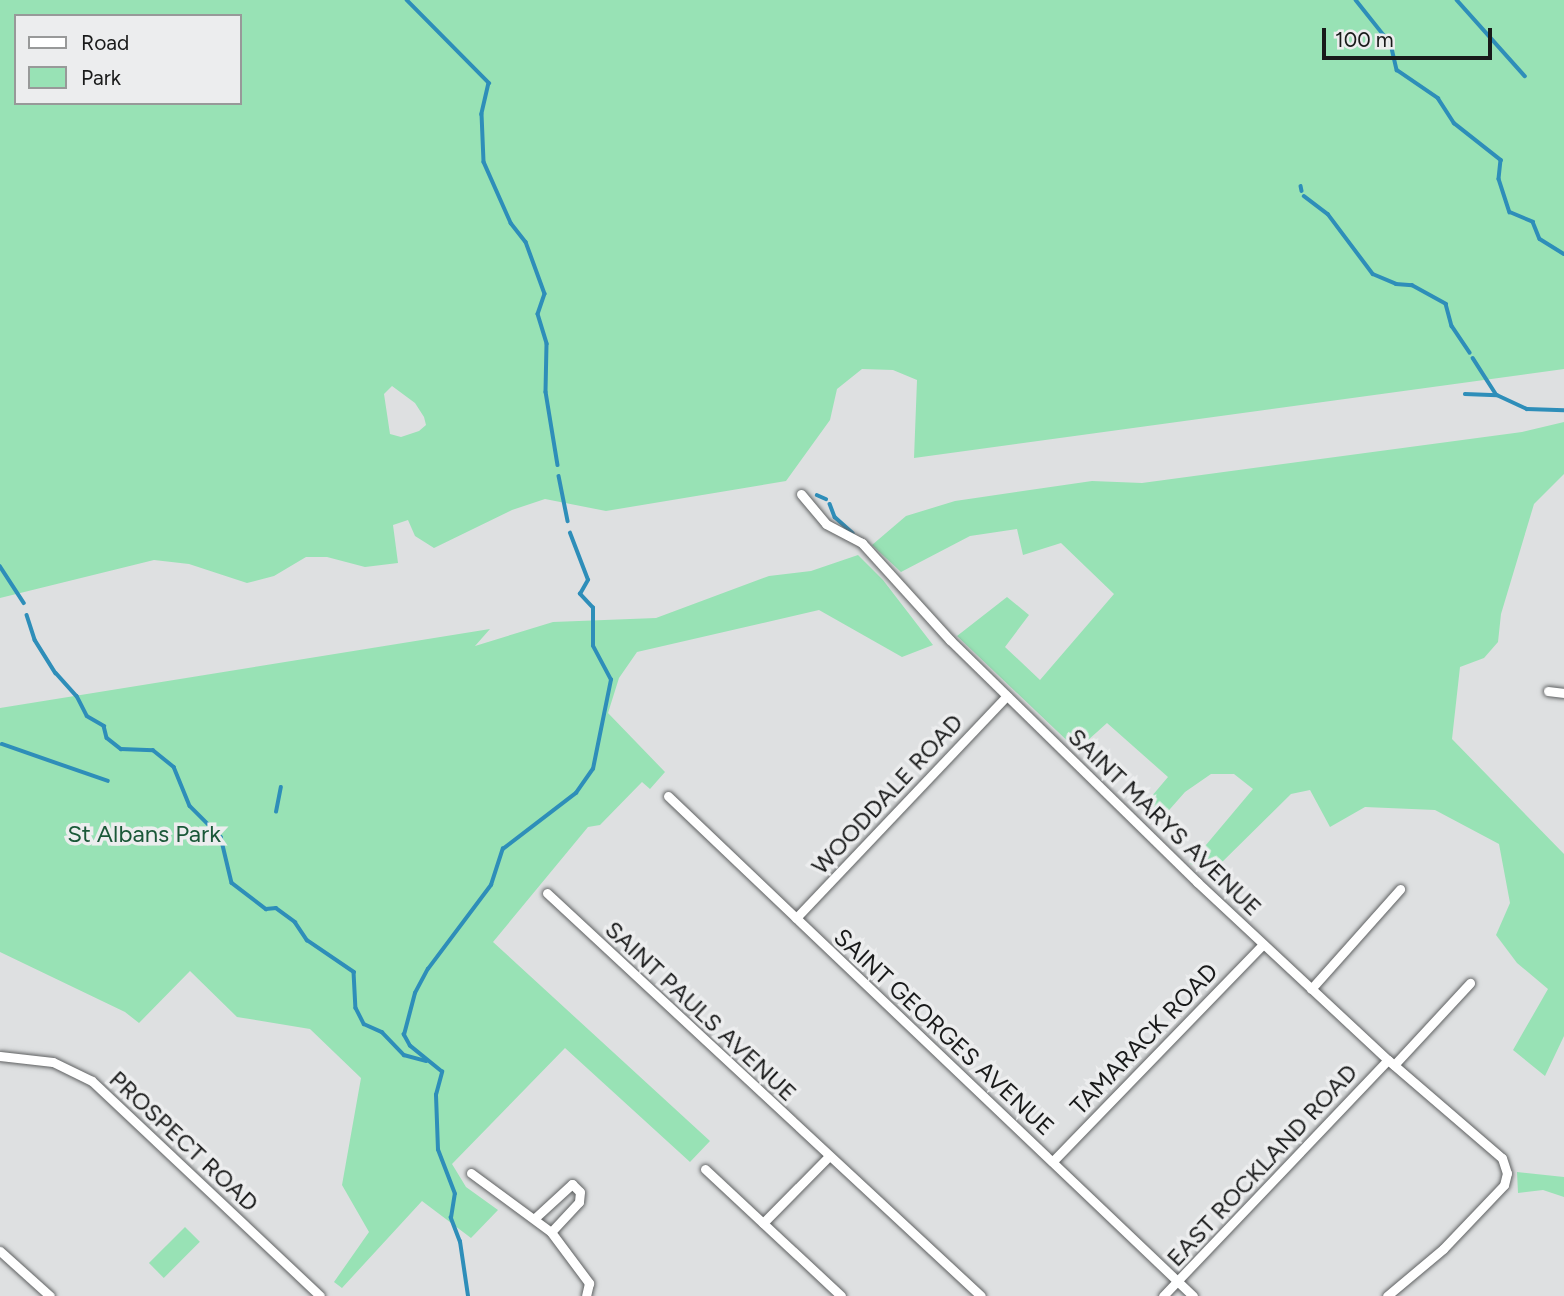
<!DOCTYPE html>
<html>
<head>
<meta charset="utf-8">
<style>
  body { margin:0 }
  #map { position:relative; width:1564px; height:1296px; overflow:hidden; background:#dee0e1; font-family:Figtree,sans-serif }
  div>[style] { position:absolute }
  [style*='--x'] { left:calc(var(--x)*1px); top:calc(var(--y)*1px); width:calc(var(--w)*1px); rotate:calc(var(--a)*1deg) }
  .green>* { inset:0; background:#98e2b5; transform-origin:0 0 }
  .stream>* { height:3.5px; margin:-1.75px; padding:0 1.75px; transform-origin:1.75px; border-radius:1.75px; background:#2e8eb9 }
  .roads { filter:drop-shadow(0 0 2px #5f6162) drop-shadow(0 0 2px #5f6162) }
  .minor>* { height:9px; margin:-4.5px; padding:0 4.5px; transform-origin:4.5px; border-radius:4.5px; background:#fff }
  span { translate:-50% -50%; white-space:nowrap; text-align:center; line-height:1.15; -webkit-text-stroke:7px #ecedee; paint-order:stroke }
  .street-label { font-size:24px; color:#191a1a }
  .park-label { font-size:24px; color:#1a5838 }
  .legend { position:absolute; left:14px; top:14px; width:228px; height:91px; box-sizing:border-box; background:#ecedee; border:2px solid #989999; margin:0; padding:9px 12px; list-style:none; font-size:21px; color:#191a1a }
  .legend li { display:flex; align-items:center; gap:14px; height:35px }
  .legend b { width:35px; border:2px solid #989999 }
  .scale { position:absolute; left:1322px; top:28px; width:170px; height:32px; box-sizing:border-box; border:4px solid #191a1a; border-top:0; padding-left:9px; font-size:21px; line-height:24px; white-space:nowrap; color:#191a1a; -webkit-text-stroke:5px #ecedee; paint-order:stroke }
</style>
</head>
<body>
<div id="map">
  <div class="green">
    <i style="clip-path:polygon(evenodd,0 0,1564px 0,1564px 369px,914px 458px,917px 380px,893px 370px,862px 369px,837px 389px,830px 420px,786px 481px,606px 511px,545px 499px,512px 510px,434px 548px,415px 536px,408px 520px,393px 525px,398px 563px,365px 567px,327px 557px,306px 557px,274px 576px,247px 583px,189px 564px,154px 560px,0 598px,0 0,16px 16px,240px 16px,240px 103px,16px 103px,16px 16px,0 0,392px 386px,415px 403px,424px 417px,426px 425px,419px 431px,401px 437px,390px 434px,384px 394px,392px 386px)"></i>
    <i style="clip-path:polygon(1564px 422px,1564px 474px,1534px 504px,1501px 614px,1498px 642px,1484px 658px,1460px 667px,1452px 739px,1564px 854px,1564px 1036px,1545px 1076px,1513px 1050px,1548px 989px,1517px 963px,1496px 935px,1510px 903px,1499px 844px,1435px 810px,1365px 807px,1330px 827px,1310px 790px,1291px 794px,1214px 870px,1190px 864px,1253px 789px,1234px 774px,1211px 774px,1185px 792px,1163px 817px,1146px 803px,1168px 777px,1107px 723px,1077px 750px,957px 636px,1007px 597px,1029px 615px,1005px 647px,1040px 680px,1114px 594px,1061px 543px,1023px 555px,1017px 529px,970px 536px,901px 572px,872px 545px,906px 516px,955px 501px,1092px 481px,1142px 483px,1522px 432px)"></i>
    <i style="clip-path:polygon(858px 555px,883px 580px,933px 645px,902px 657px,819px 610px,637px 652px,619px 678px,608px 713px,665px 772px,650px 789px,642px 782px,600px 825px,588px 827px,493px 942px,710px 1141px,690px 1162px,565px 1048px,452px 1164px,466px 1187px,498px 1210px,471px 1238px,422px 1201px,342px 1288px,334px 1282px,369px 1232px,342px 1185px,361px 1078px,310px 1029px,237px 1017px,190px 971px,139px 1023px,125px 1012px,0 952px,0 708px,490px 629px,475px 646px,553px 622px,656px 618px,769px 576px,811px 571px)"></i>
    <i style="clip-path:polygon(1517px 1172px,1564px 1177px,1564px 1197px,1543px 1190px,1518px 1193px)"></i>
    <i style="left:185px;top:1227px;width:21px;height:51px;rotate:45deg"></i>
  </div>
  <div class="stream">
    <i style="--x:407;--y:0;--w:117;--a:45.3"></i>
    <i style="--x:489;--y:83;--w:32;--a:103"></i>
    <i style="--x:482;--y:114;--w:48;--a:87.6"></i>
    <i style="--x:484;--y:162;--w:67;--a:66.1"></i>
    <i style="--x:511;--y:223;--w:24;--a:52"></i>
    <i style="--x:526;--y:242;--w:55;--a:69.9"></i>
    <i style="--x:545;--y:294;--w:21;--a:109"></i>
    <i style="--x:538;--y:314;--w:31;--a:73"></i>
    <i style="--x:547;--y:344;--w:48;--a:91.2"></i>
    <i style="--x:546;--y:392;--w:74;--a:80.7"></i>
    <i style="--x:1356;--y:0;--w:56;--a:51.5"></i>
    <i style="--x:1391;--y:44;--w:27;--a:77"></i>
    <i style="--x:1397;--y:70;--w:50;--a:34.3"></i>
    <i style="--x:1438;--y:98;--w:30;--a:57"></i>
    <i style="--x:1454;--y:123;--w:60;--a:38.2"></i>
    <i style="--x:1501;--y:160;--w:19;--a:96"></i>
    <i style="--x:1499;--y:179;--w:35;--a:72"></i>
    <i style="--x:1510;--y:212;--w:25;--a:23"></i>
    <i style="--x:1533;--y:222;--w:18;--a:68"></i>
    <i style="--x:1540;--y:239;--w:28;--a:32"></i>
    <i style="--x:1457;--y:0;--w:102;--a:48.2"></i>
    <i style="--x:1301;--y:186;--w:5;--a:79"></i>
    <i style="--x:1304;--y:196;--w:30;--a:37"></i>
    <i style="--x:1328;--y:214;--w:75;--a:53.1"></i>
    <i style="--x:1373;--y:274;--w:25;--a:23"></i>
    <i style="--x:1396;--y:284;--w:16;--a:4"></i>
    <i style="--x:1412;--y:285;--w:39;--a:29"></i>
    <i style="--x:1446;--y:304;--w:23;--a:75"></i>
    <i style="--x:1452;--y:326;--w:32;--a:56"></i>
    <i style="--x:1473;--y:358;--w:43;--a:57.4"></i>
    <i style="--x:1465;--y:394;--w:32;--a:2"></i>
    <i style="--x:1497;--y:395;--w:33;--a:25"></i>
    <i style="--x:1527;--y:409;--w:37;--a:2"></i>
    <i style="--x:559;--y:476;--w:46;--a:78.7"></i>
    <i style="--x:817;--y:495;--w:10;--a:24"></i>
    <i style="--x:830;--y:504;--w:14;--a:69"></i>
    <i style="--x:835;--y:517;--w:24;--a:42"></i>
    <i style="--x:0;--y:566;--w:44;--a:57"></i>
    <i style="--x:27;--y:615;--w:26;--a:72"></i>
    <i style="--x:35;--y:640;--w:39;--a:58"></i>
    <i style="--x:56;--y:673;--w:31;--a:48"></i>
    <i style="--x:77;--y:696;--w:22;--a:63"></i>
    <i style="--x:87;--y:716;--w:20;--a:30"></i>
    <i style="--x:104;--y:726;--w:12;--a:76"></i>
    <i style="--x:107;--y:738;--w:18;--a:38"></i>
    <i style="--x:121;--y:749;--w:32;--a:2"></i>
    <i style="--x:153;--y:750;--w:27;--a:39"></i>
    <i style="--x:174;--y:767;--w:42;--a:67.7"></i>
    <i style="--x:190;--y:806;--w:44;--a:45"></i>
    <i style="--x:221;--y:837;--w:47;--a:76.6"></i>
    <i style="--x:232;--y:883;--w:43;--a:37.4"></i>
    <i style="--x:266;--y:909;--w:10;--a:-6"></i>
    <i style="--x:276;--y:908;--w:24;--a:36"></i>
    <i style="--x:295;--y:922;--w:22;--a:56"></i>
    <i style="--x:307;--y:940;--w:57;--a:34.2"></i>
    <i style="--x:354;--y:972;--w:36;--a:87"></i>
    <i style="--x:356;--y:1008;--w:18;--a:63"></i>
    <i style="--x:364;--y:1024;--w:20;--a:24"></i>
    <i style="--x:382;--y:1032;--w:32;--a:46"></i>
    <i style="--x:404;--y:1055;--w:23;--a:15"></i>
    <i style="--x:2;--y:744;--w:112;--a:19.2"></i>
    <i style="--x:276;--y:812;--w:25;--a:-79"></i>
    <i style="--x:468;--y:1296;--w:55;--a:-98.4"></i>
    <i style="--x:460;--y:1242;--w:26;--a:-111"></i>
    <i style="--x:451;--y:1218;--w:24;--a:-81"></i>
    <i style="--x:455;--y:1194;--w:47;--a:-111.1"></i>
    <i style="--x:438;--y:1150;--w:55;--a:-92.1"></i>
    <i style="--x:436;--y:1095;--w:24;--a:-75"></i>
    <i style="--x:442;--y:1072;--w:41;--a:-140.9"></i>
    <i style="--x:410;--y:1046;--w:13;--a:-119"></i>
    <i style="--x:404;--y:1035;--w:43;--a:-75.3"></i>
    <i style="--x:415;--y:993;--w:27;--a:-62"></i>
    <i style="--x:428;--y:969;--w:105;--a:-53.1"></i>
    <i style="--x:491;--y:885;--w:38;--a:-72"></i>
    <i style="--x:503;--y:849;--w:92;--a:-37.5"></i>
    <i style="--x:576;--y:793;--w:29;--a:-55"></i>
    <i style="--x:593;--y:769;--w:91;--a:-78.6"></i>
    <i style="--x:611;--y:680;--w:38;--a:-118"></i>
    <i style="--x:593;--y:646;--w:38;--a:-90"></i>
    <i style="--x:593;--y:608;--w:19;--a:-133"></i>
    <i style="--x:580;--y:594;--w:16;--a:-60"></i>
    <i style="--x:588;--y:580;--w:50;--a:-111"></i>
  </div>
  <div class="roads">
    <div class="minor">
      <i style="--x:801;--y:494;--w:39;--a:50"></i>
      <i style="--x:826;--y:524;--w:41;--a:27.8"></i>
      <i style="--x:862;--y:543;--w:131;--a:47.8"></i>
      <i style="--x:950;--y:640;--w:346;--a:44.4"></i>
      <i style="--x:1197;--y:882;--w:261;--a:43"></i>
      <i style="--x:1388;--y:1060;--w:150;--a:40.7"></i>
      <i style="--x:1502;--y:1158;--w:16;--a:72"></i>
      <i style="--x:1507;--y:1173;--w:12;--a:104"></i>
      <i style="--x:1504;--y:1185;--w:88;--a:133.6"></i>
      <i style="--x:1443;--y:1249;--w:73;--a:140"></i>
      <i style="--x:1548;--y:691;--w:16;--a:7"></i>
      <i style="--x:668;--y:796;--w:725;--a:43.6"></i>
      <i style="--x:547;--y:893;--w:592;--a:42.88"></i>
      <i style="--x:796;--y:918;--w:306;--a:-46.5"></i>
      <i style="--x:1311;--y:989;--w:134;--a:-48.3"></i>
      <i style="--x:0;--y:1056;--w:53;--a:6.5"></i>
      <i style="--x:53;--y:1062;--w:43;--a:26"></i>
      <i style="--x:92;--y:1081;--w:313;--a:43.3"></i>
      <i style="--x:1394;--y:1065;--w:112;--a:-47.2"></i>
      <i style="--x:1053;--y:1161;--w:302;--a:-45.9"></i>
      <i style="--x:705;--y:1169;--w:186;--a:43"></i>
      <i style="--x:471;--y:1173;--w:99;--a:36.4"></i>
      <i style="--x:551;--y:1232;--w:64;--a:53.3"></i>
      <i style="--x:589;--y:1283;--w:13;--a:103"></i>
      <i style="--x:536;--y:1217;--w:49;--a:-42.5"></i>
      <i style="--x:572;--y:1184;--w:11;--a:45"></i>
      <i style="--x:580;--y:1192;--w:10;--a:96"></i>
      <i style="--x:579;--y:1202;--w:41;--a:133"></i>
      <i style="--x:763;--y:1223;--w:94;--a:-45.4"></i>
      <i style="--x:0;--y:1251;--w:67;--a:42"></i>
      <i style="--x:1163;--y:1296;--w:326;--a:-46.4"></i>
    </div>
  </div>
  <div class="street-label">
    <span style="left:887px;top:794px;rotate:-47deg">WOODDALE ROAD</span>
    <span style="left:1165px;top:822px;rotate:44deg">SAINT MARYS AVENUE</span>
    <span style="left:701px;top:1011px;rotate:43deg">SAINT PAULS AVENUE</span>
    <span style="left:944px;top:1032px;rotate:43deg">SAINT GEORGES AVENUE</span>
    <span style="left:1144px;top:1039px;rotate:-46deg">TAMARACK ROAD</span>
    <span style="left:184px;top:1141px;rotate:43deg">PROSPECT ROAD</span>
    <span style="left:1262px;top:1165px;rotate:-47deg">EAST ROCKLAND ROAD</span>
  </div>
  <div class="park-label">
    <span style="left:144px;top:834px">St Albans Park</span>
  </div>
  <ul class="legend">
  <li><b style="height:9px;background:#fff"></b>Road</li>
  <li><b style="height:19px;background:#98e2b5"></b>Park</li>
  </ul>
  <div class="scale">100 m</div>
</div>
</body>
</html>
